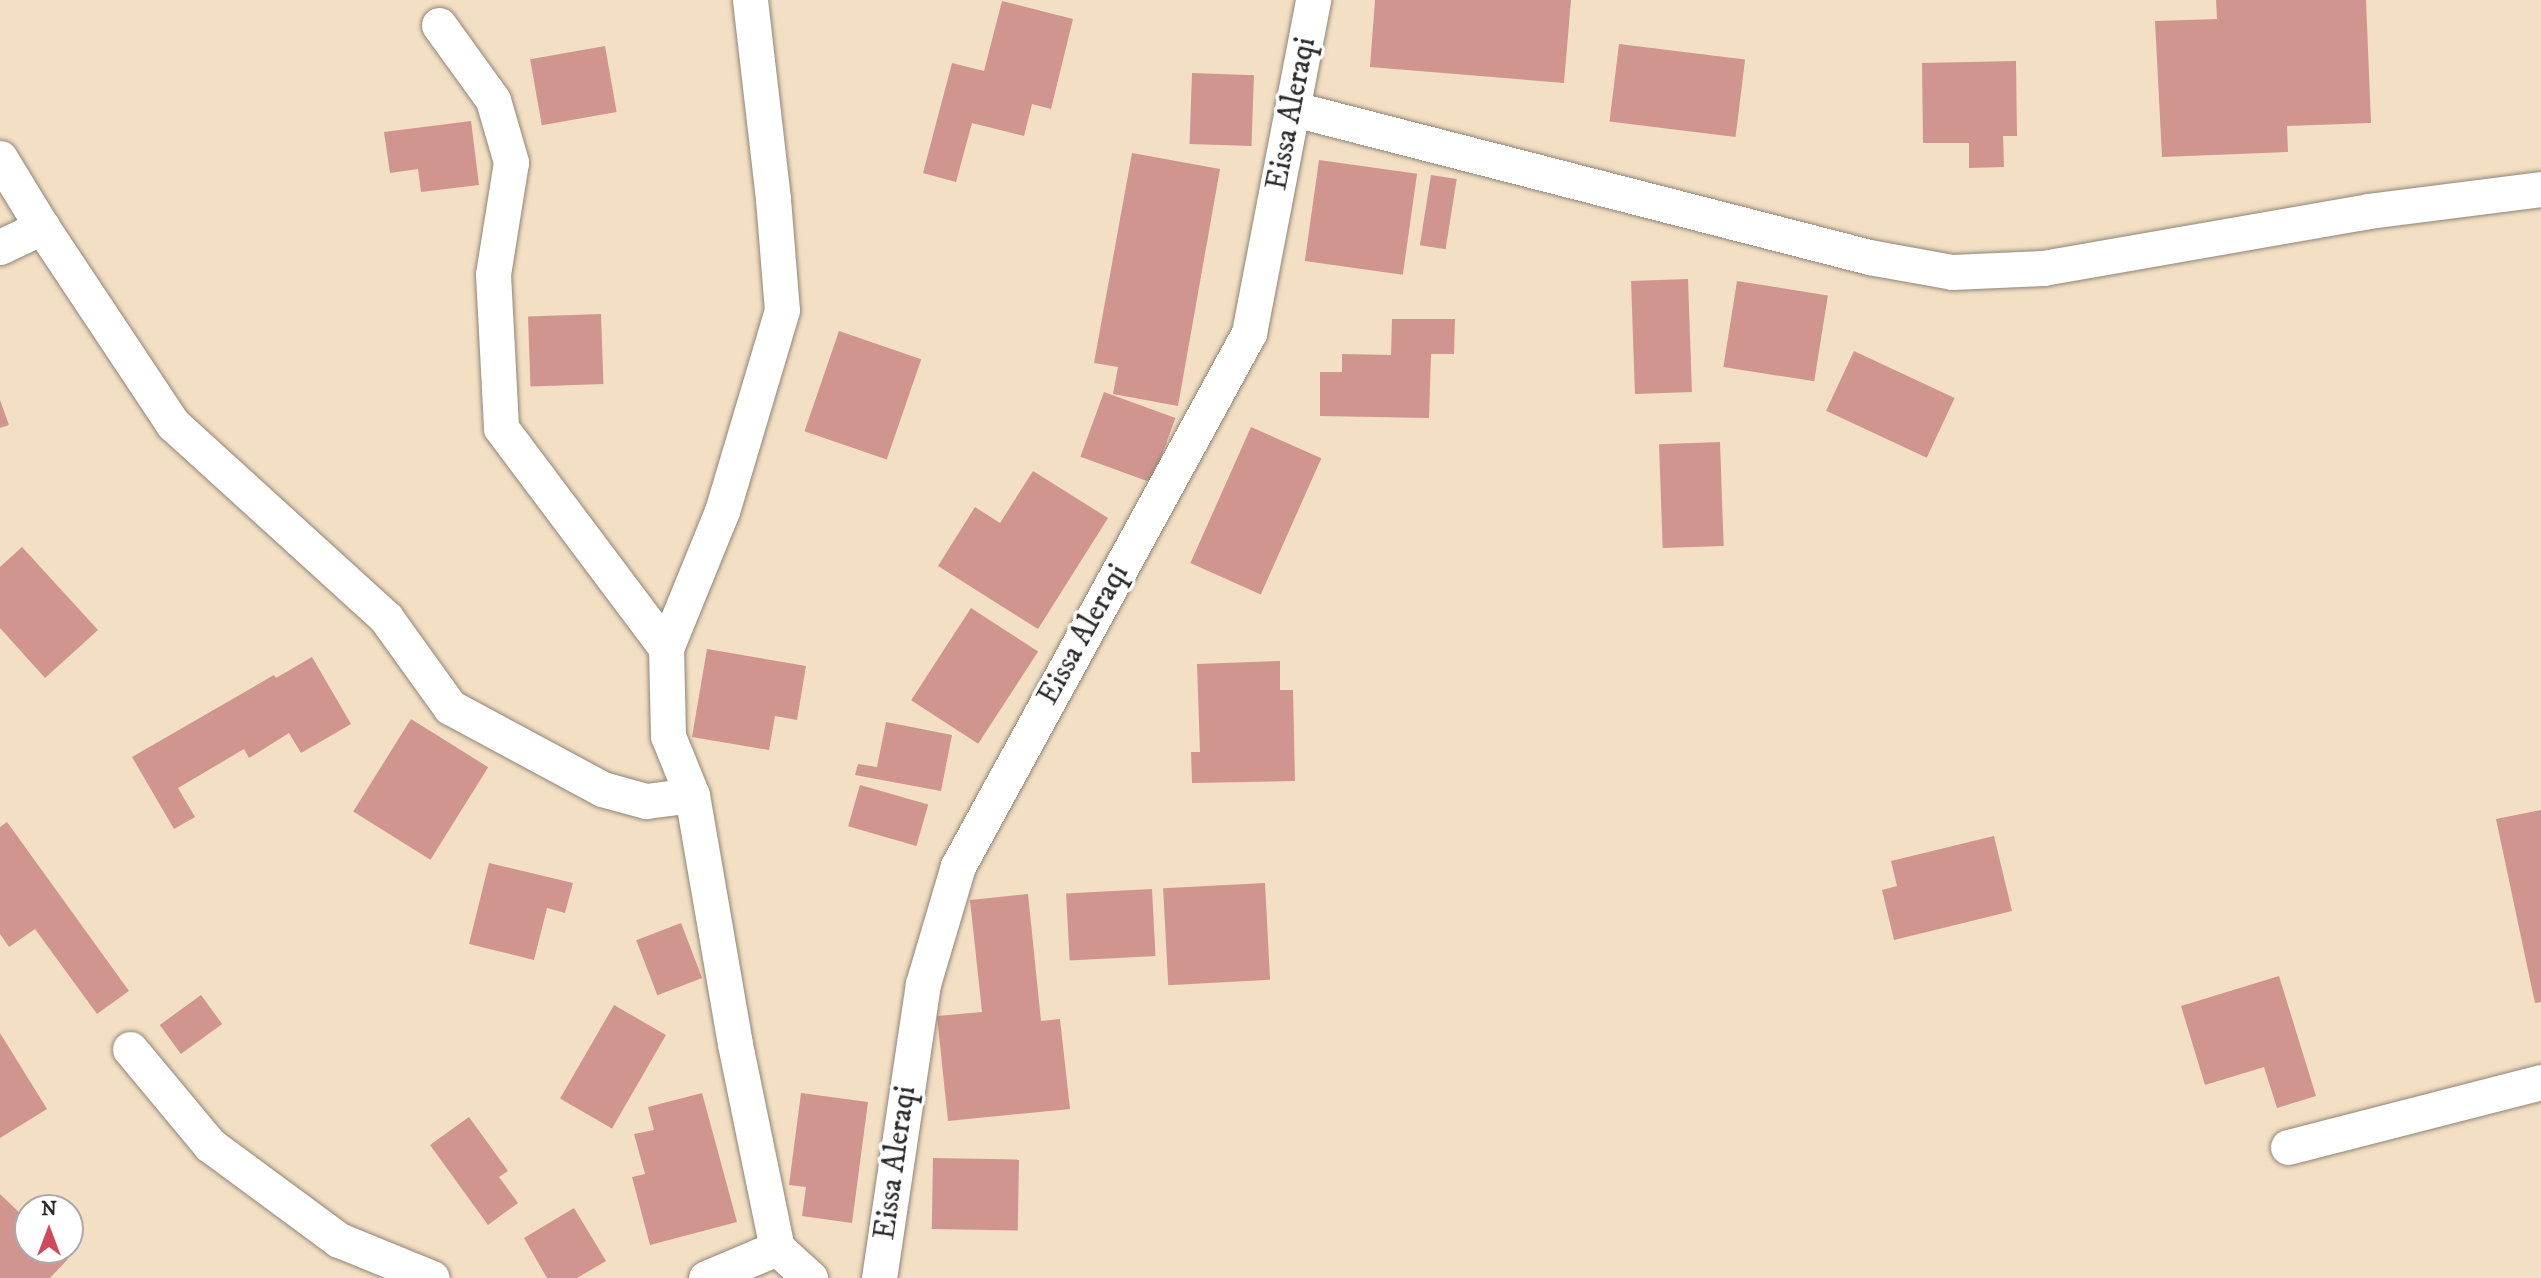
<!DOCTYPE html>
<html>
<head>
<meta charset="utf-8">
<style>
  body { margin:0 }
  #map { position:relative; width:2541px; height:1278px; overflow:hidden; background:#f3dfc3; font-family:"IM FELL DW Pica",serif }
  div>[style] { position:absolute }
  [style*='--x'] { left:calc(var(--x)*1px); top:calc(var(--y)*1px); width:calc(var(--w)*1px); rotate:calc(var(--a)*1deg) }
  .building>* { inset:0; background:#d1958f; transform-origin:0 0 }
  .roads { filter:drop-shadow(0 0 2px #8f8577) drop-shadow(0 0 2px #8f8577) }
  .minor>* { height:35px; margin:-17.5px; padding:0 17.5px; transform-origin:17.5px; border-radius:17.5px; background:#fff }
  span { translate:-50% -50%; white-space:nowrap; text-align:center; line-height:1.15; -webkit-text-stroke:7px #fff; paint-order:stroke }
  .street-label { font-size:30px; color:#2b2b2b }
  .north { position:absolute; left:14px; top:1194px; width:70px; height:70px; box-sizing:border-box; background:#fff; border:2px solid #aaa; border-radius:50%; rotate:0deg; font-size:19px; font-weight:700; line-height:28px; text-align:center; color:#2b2b2b }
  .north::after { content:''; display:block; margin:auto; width:24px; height:32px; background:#d1495b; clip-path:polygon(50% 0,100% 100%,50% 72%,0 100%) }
</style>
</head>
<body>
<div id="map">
  <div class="building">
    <i style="clip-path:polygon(1375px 0,1571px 0,1564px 83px,1370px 67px)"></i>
    <i style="clip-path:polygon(2216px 0,2366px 0,2371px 123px,2287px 126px,2288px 152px,2162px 157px,2155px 21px,2217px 19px)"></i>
    <i style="clip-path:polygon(1002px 1px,1073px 19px,1051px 109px,1032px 104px,1024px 136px,972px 123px,956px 182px,923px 173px,952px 63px,984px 71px)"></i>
    <i style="left:1619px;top:44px;width:127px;height:78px;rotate:7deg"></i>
    <i style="left:605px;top:46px;width:67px;height:76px;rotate:80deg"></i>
    <i style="clip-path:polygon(2016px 61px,2017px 136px,2003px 136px,2004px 167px,1969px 168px,1969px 143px,1923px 143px,1922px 63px)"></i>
    <i style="left:1192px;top:73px;width:62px;height:71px;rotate:2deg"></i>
    <i style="clip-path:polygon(471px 121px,479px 185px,421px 192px,418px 169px,390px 173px,384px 132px)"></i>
    <i style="clip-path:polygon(1132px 153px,1220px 169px,1178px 406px,1113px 394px,1118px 367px,1094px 363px)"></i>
    <i style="left:1319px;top:160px;width:99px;height:102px;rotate:8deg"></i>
    <i style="left:1431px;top:175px;width:26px;height:71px;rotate:9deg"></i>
    <i style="left:1688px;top:279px;width:113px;height:57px;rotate:88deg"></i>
    <i style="left:1737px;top:281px;width:92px;height:87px;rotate:9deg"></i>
    <i style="left:601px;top:314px;width:70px;height:73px;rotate:88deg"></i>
    <i style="clip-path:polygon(1392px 319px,1455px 319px,1454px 354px,1431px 354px,1429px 418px,1320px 416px,1320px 372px,1342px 372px,1342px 354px,1391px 355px)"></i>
    <i style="left:839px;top:331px;width:87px;height:106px;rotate:19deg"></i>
    <i style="left:1854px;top:351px;width:111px;height:66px;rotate:25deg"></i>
    <i style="left:1104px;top:392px;width:76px;height:69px;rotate:20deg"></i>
    <i style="clip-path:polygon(0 400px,9px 425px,0 428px)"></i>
    <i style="left:1251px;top:427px;width:77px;height:149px;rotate:24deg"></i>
    <i style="left:1720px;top:442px;width:104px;height:61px;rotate:88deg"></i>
    <i style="clip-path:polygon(1033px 471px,1108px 518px,1038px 629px,938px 566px,975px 507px,1000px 523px)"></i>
    <i style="clip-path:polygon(22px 547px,98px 630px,45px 678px,0 628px,0 567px)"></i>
    <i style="left:971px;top:608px;width:80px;height:110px;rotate:33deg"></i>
    <i style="clip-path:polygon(707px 649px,806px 666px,797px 720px,775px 716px,769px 750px,692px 737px)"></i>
    <i style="clip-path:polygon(312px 657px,351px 724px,301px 753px,289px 733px,249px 758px,244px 749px,178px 788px,195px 817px,174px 829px,132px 757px,274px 675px,276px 678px)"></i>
    <i style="clip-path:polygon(1280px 661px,1280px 690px,1293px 690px,1295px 781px,1192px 783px,1191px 752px,1200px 752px,1197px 664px)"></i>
    <i style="left:411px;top:719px;width:91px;height:109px;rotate:32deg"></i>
    <i style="clip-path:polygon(886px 722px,952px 735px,941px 791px,855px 775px,858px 764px,877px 767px)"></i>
    <i style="left:860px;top:785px;width:71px;height:43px;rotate:16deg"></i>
    <i style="clip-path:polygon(2541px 810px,2541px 1002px,2535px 1003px,2496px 819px)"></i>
    <i style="clip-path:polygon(7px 822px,129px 991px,97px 1014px,35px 929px,9px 947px,0 934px,0 827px)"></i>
    <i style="clip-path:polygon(1994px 836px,2012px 911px,1894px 940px,1882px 890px,1897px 886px,1891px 861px)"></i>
    <i style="clip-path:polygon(489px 863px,573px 883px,565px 913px,547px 908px,534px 960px,469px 944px)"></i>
    <i style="left:1265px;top:883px;width:97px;height:102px;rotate:87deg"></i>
    <i style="left:1152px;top:889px;width:67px;height:86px;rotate:87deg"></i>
    <i style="clip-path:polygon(1028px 894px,1041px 1021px,1060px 1019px,1070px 1109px,948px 1121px,937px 1016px,982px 1012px,970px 900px)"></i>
    <i style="left:681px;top:923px;width:59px;height:48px;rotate:69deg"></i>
    <i style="clip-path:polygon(2279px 976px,2316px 1096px,2277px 1108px,2264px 1067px,2205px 1085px,2181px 1006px)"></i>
    <i style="left:201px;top:995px;width:36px;height:51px;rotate:54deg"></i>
    <i style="left:614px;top:1005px;width:60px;height:108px;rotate:30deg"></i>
    <i style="clip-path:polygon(0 1033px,47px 1109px,0 1138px)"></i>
    <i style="clip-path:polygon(702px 1093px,737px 1222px,650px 1245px,632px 1177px,645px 1174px,634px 1134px,654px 1130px,648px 1107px)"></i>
    <i style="clip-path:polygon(801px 1093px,868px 1102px,852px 1223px,802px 1216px,806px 1187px,789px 1185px)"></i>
    <i style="clip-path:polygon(469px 1117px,508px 1171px,499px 1177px,518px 1203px,488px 1225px,430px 1145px)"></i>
    <i style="left:933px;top:1158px;width:86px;height:71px;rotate:1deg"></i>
    <i style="clip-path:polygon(0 1194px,28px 1221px,28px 1250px,58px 1250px,68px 1259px,50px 1278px,0 1278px)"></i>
    <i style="clip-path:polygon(574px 1208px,606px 1261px,577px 1278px,547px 1278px,524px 1238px)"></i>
  </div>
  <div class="roads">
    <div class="minor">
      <i style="--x:750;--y:0;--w:200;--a:83.4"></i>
      <i style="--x:773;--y:199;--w:111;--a:85.4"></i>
      <i style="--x:782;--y:310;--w:210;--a:106.6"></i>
      <i style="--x:722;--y:511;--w:148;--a:112.2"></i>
      <i style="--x:666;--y:648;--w:88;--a:88.7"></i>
      <i style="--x:668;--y:736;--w:64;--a:67.9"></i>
      <i style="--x:692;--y:795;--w:253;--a:80.2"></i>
      <i style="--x:735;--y:1044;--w:208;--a:78.4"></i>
      <i style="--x:777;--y:1248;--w:45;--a:42.3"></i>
      <i style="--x:439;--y:25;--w:92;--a:54.2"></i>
      <i style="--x:493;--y:100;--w:65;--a:73.8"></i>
      <i style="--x:511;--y:162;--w:113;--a:99.1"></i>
      <i style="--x:493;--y:274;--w:154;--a:87"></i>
      <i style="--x:501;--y:428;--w:275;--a:53.1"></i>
      <i style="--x:1294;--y:109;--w:594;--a:14.43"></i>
      <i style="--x:1869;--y:257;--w:84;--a:10.2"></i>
      <i style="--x:1952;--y:272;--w:91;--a:-2.5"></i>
      <i style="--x:2043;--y:268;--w:331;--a:-9.9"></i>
      <i style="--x:2369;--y:211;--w:173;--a:-7.3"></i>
      <i style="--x:0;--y:158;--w:81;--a:58.7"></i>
      <i style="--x:42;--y:227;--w:237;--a:56.4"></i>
      <i style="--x:173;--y:424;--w:288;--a:42.3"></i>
      <i style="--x:386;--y:618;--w:110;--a:54.3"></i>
      <i style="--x:450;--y:707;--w:173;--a:28.3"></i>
      <i style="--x:602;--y:789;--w:46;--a:15.3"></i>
      <i style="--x:646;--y:801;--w:46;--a:-7.4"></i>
      <i style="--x:0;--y:247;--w:47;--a:-25.5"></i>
      <i style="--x:130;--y:1049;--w:125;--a:50.2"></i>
      <i style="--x:210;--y:1145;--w:160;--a:36.4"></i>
      <i style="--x:339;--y:1240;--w:100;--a:22.2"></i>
      <i style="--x:2288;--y:1147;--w:261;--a:-14.4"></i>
      <i style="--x:706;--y:1278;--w:77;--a:-22.9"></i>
      <i style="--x:879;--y:1278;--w:297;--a:-81.5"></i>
      <i style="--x:923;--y:984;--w:123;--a:-73.5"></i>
      <i style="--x:958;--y:866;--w:607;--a:-61.37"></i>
      <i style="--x:1249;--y:333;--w:339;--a:-79.1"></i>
    </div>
  </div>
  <div class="street-label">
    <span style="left:1292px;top:114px;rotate:-79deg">Eissa Aleraqi</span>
    <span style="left:1084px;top:635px;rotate:-61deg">Eissa Aleraqi</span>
    <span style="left:896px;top:1163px;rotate:-82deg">Eissa Aleraqi</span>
  </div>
  <div class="north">N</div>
</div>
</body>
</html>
